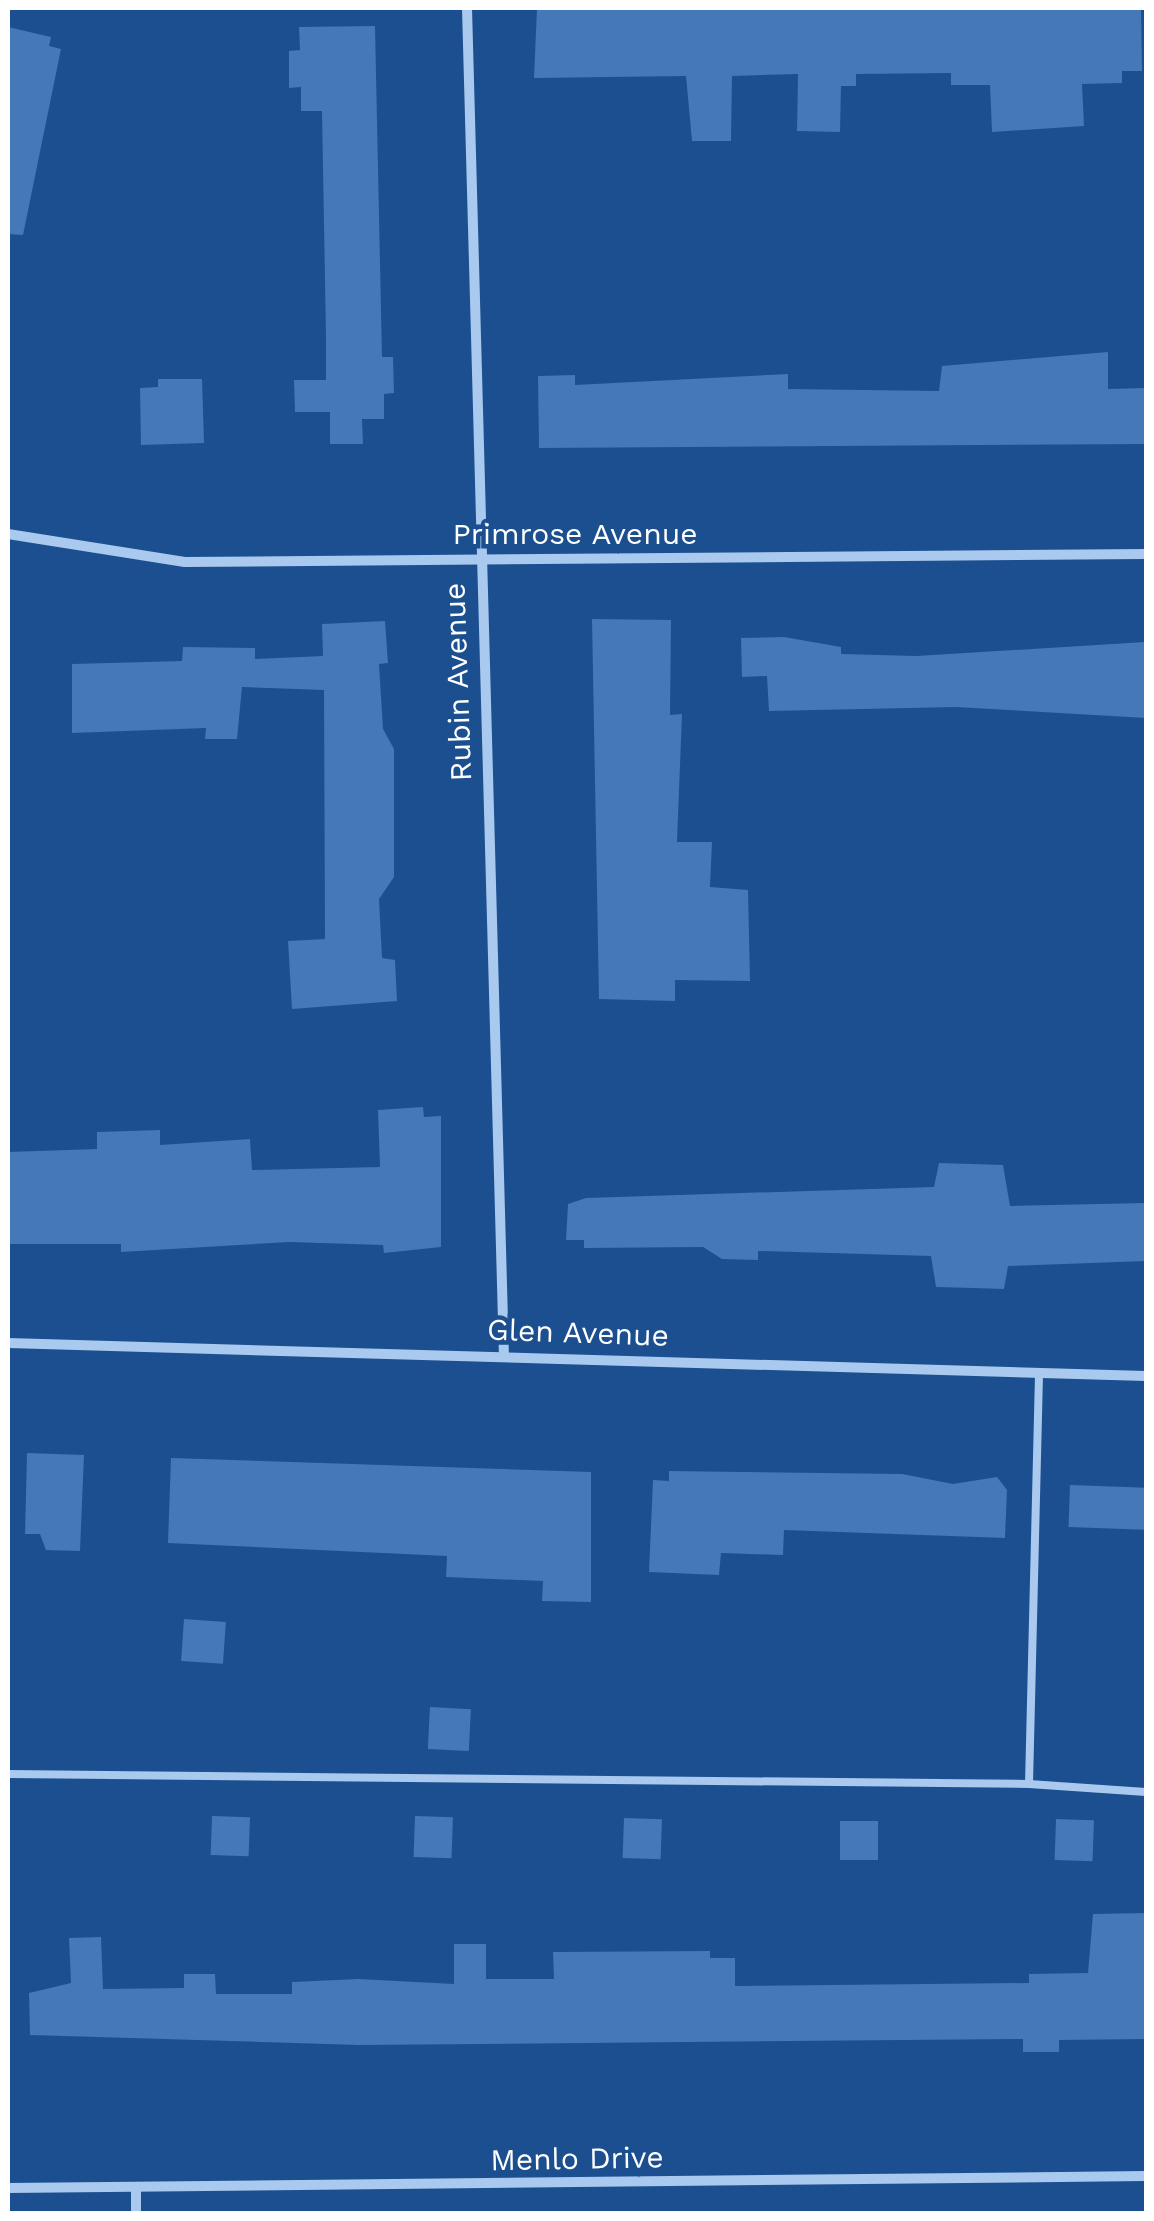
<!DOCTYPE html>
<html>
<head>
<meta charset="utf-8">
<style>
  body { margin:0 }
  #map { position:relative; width:1154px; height:2221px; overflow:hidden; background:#1b4f8f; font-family:"Work Sans",sans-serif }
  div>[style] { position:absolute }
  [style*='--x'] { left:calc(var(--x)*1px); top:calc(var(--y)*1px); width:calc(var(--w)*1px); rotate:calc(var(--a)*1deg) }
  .building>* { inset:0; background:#4478b7; transform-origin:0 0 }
  .lane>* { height:8px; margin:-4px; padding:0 4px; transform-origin:4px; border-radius:4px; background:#a9c9ee }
  .street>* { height:10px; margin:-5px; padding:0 5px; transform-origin:5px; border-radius:5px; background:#a9c9ee }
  span { translate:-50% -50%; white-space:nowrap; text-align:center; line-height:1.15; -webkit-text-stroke:9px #1b4f8f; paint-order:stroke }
  .street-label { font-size:30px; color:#fff }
  .frame { position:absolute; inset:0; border:10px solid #fff; pointer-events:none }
</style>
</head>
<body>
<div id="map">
  <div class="building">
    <i style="clip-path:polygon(537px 8px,1141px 8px,1142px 71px,1122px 71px,1122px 83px,1082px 84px,1084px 126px,992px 132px,990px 85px,951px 85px,951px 73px,856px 74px,856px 86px,841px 86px,840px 132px,797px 131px,798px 74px,732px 76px,731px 141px,692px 141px,686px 76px,534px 78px)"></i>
    <i style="clip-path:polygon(375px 26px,382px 357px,393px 357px,394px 393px,384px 394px,384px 419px,362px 419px,363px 444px,330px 444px,330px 412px,295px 412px,294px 380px,326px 380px,326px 337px,322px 111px,301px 111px,301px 87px,289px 88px,289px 51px,300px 50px,299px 27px)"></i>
    <i style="clip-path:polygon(8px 27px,51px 37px,49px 46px,61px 49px,23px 235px,8px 234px)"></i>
    <i style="clip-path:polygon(1108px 352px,1108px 389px,1146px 388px,1146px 444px,539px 448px,538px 376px,575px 375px,575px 385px,788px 374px,788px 389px,939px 391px,942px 366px)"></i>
    <i style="clip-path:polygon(158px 379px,202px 379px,204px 443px,141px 445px,140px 388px,158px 387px)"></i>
    <i style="clip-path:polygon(592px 619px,671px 620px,670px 715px,682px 714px,677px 842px,712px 842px,710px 887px,748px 890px,750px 981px,675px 980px,675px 1001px,599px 999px)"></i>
    <i style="clip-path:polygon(385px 621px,388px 663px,379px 664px,383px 729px,394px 749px,394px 877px,379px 899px,382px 958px,395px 960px,397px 1001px,292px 1009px,288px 941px,325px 939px,324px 690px,242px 687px,237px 739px,205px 739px,206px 728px,72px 733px,72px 664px,182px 661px,183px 647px,255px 648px,255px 659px,323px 656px,322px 624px)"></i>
    <i style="clip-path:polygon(784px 637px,841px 647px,841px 654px,916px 656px,1145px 642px,1146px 718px,956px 707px,769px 711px,767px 676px,742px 677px,741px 638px)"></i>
    <i style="clip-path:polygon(423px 1107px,424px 1117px,441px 1116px,441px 1247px,384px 1253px,383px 1245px,289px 1242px,121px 1252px,121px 1244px,8px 1244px,8px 1152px,97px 1149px,97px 1132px,160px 1130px,160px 1145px,250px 1139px,252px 1170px,380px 1167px,378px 1110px)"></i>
    <i style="clip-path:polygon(939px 1163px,1003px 1165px,1010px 1206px,1146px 1203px,1146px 1261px,1008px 1266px,1004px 1289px,973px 1288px,936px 1287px,931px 1256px,758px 1251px,758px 1260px,722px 1259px,703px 1247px,584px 1248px,584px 1240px,566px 1240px,568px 1204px,586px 1198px,934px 1187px)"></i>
    <i style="clip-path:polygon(27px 1453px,84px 1455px,80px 1551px,46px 1550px,40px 1534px,25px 1534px)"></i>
    <i style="clip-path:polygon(171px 1458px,591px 1472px,591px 1602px,542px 1601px,543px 1581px,446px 1577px,447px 1556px,168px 1543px)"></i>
    <i style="clip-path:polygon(669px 1471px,902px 1474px,953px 1484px,997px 1477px,1007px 1490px,1005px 1538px,784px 1530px,783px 1555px,721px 1553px,719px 1575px,649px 1572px,653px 1480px,669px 1481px)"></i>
    <i style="left:1070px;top:1485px;width:76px;height:42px;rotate:2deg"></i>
    <i style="left:184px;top:1619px;width:42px;height:42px;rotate:4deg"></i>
    <i style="left:430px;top:1707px;width:41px;height:42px;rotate:3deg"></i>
    <i style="left:212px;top:1816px;width:38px;height:39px;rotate:2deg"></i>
    <i style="left:415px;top:1816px;width:38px;height:41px;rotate:2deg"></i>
    <i style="left:624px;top:1818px;width:38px;height:40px;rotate:2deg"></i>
    <i style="left:1056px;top:1819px;width:38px;height:41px;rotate:2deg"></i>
    <i style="left:840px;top:1821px;width:38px;height:39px"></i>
    <i style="clip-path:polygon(1146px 1913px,1146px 2039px,1059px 2040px,1059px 2052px,1023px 2052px,1023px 2039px,359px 2045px,30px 2035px,29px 1993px,71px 1983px,69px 1938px,101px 1937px,103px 1989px,184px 1988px,184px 1974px,215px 1974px,216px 1994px,292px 1994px,292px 1982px,358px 1979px,454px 1984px,454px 1944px,486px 1944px,486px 1979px,554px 1979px,553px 1952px,710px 1951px,710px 1958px,735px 1958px,735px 1986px,1029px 1983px,1029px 1974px,1088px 1973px,1093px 1914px)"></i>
  </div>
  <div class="lane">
    <i style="--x:8;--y:1774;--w:1021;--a:0.56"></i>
    <i style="--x:1029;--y:1784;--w:410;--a:-88.6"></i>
    <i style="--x:1029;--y:1784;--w:117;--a:3.9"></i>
  </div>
  <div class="street">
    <i style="--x:467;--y:8;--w:1348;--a:88.43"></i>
    <i style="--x:8;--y:534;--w:179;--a:9"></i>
    <i style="--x:185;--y:562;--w:961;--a:-0.48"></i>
    <i style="--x:8;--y:1343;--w:1138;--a:1.66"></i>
    <i style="--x:8;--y:2188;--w:1138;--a:-0.6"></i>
    <i style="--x:136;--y:2190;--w:24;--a:90"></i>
  </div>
  <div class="street-label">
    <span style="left:575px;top:534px">Primrose Avenue</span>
    <span style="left:458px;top:682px;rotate:-92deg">Rubin Avenue</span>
    <span style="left:578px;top:1333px;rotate:2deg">Glen Avenue</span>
    <span style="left:577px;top:2159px;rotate:-1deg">Menlo Drive</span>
  </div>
  <div class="frame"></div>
</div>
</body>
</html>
